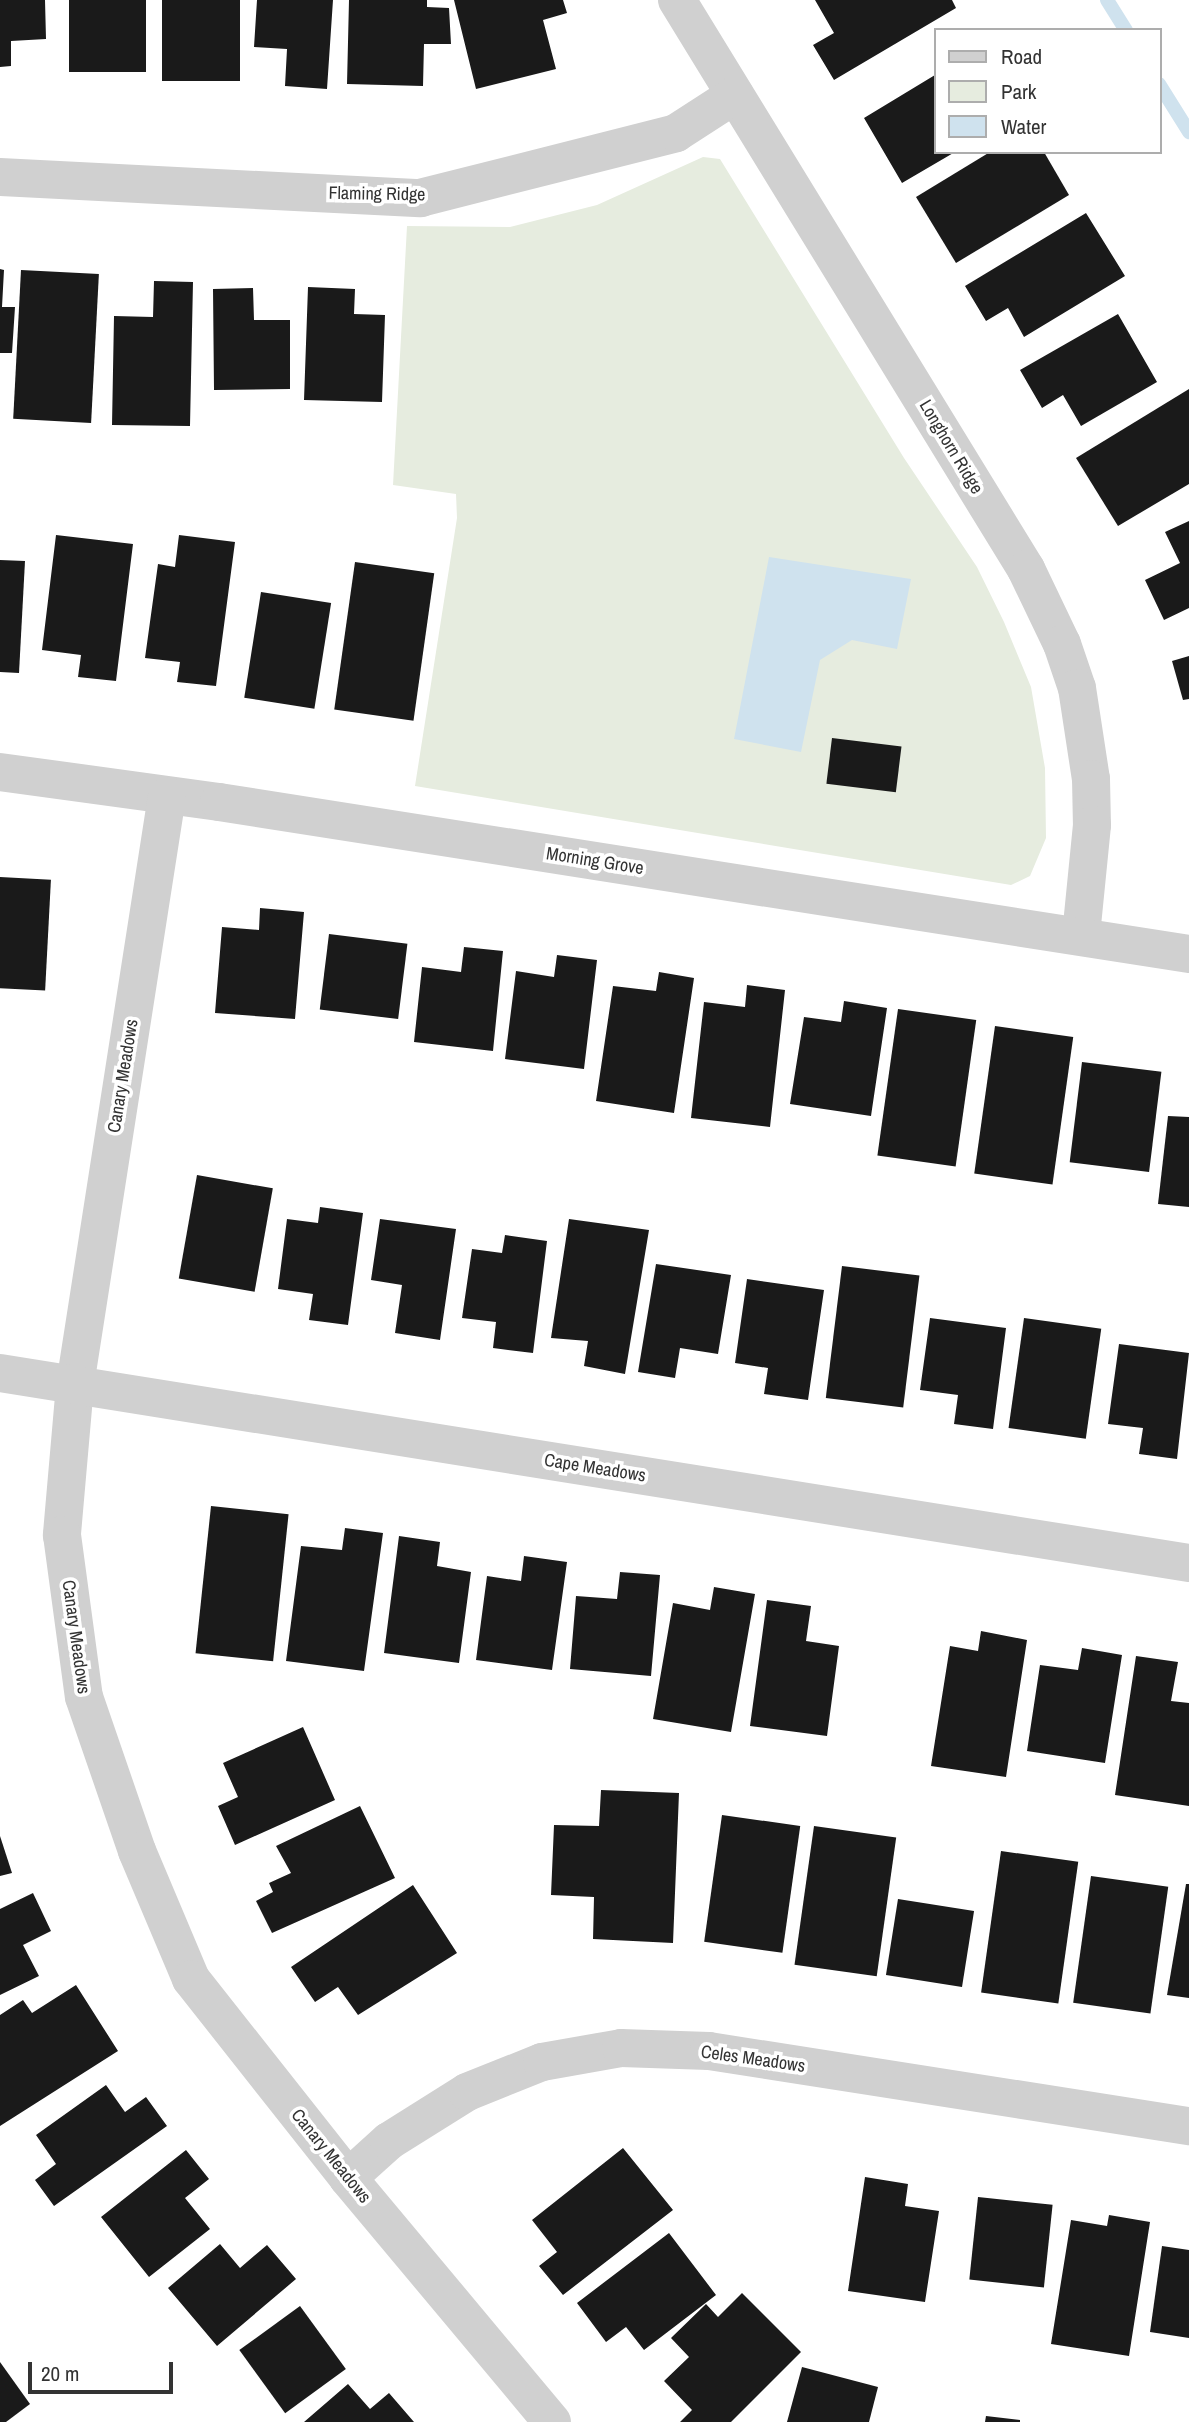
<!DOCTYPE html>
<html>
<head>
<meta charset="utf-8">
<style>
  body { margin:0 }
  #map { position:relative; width:1189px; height:2422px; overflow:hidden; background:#fff; font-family:"Archivo Narrow",sans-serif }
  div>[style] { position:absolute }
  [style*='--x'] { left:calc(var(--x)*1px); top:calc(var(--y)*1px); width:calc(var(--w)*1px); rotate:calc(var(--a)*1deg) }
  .green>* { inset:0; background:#e6ecdf }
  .water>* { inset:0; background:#cfe2ee }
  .stream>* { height:14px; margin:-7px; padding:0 7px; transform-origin:7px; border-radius:7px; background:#cfe2ee }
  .building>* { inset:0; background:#1a1a1a; transform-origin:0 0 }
  .minor>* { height:38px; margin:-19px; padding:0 19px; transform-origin:19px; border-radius:19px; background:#d0d0d0 }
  span { translate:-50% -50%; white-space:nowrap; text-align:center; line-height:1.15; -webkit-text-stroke:7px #fff; paint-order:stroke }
  .street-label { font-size:18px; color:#333 }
  .legend { position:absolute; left:934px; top:28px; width:228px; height:126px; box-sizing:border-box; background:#fff; border:2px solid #adadad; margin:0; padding:9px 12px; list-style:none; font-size:21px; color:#333 }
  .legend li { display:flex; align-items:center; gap:14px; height:35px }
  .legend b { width:35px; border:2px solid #adadad }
  .scale { position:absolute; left:28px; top:2362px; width:145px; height:32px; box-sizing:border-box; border:4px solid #333; border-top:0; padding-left:9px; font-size:21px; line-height:24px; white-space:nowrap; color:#333; -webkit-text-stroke:5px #fff; paint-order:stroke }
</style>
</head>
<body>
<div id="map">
  <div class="green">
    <i style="clip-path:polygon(703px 157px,720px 159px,904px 458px,977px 567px,1004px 622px,1031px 687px,1045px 768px,1046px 838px,1030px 876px,1011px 885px,415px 786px,457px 518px,456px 494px,393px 485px,407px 226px,510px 227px,597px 205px)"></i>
  </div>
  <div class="water">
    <i style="clip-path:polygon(769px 557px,911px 579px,897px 649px,852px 640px,820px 660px,801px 752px,734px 739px)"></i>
  </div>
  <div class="stream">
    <i style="--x:1107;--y:0;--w:36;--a:58"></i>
    <i style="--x:1159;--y:84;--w:57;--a:58"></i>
  </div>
  <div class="building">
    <i style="clip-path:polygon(0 0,45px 0,46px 39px,11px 41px,11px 66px,0 67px)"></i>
    <i style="left:69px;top:0;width:77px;height:72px"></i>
    <i style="left:162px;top:0;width:78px;height:81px"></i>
    <i style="clip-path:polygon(257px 0,333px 0,327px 89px,285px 86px,287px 49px,254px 47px)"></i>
    <i style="clip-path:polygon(349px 0,427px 0,427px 7px,449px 8px,451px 44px,424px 44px,423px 86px,347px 84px)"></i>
    <i style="clip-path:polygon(454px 0,563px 0,567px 13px,543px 20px,556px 69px,476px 89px)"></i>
    <i style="clip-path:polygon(815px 0,952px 0,956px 8px,834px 80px,813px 45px,834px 33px)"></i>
    <i style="clip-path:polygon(935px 75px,935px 152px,955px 152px,902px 183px,864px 118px)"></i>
    <i style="clip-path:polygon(990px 152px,1044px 152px,1069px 195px,956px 263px,916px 197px)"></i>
    <i style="clip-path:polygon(1086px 213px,1125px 276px,1024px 337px,1008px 308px,986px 321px,965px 286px)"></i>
    <i style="clip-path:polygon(0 269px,4px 270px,2px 307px,15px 307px,12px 353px,0 353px)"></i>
    <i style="left:21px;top:270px;width:78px;height:149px;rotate:3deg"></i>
    <i style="clip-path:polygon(154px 281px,193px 282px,190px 426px,112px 425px,114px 316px,153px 317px)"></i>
    <i style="clip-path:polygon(308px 287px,355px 289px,354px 314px,385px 315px,382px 402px,304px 400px)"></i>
    <i style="clip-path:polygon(253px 288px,254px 320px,290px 320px,290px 389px,214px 390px,213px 289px)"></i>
    <i style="clip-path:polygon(1118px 314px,1157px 382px,1081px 426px,1063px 395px,1042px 408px,1020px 370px)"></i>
    <i style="clip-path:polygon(1189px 389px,1189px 484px,1118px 526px,1076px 458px)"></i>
    <i style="clip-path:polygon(1189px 521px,1189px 608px,1164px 620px,1145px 580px,1180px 563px,1165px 532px)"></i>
    <i style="clip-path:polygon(56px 535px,133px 544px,116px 681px,78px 677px,81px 655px,42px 650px)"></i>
    <i style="clip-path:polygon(179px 535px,235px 542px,216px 686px,177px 682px,180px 662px,145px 658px,158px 564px,175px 567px)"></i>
    <i style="clip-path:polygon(0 560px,25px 561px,19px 673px,0 672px)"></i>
    <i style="left:355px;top:562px;width:80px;height:149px;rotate:8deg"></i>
    <i style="left:261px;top:592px;width:71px;height:107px;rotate:9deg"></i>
    <i style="clip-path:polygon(1189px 656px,1189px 699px,1183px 700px,1172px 661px)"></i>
    <i style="left:832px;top:738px;width:70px;height:46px;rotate:7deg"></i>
    <i style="left:0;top:877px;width:51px;height:111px;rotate:3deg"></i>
    <i style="clip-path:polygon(260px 908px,304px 912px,295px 1019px,215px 1013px,222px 927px,259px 930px)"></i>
    <i style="left:329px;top:934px;width:79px;height:76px;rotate:7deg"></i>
    <i style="clip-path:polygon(464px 947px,503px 951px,493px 1051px,414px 1042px,422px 967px,461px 972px)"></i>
    <i style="clip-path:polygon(557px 955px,597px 960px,584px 1069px,505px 1059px,516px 971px,554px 977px)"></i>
    <i style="clip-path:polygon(659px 972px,694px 978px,674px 1113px,596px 1101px,613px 986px,656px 991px)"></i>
    <i style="clip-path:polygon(747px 985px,785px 990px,770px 1127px,691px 1118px,704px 1002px,745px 1007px)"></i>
    <i style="clip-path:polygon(844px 1001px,887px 1008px,871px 1116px,790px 1104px,804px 1017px,841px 1022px)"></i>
    <i style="left:898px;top:1009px;width:79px;height:148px;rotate:8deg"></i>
    <i style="left:995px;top:1026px;width:79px;height:149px;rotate:8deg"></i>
    <i style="left:1082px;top:1062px;width:80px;height:101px;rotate:7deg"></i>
    <i style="clip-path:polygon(1168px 1116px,1189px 1117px,1189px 1207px,1158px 1204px)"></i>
    <i style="left:197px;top:1175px;width:77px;height:105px;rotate:10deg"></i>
    <i style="clip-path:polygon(320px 1207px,363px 1213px,348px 1325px,309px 1320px,313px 1294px,278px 1289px,287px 1219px,318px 1223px)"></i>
    <i style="clip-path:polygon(380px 1219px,456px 1229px,440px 1340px,395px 1333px,402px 1285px,371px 1280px)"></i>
    <i style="clip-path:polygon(569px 1219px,649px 1230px,625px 1374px,584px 1366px,588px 1341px,551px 1338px)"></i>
    <i style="clip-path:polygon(505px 1235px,547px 1241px,533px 1353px,493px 1348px,496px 1322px,462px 1318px,472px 1249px,502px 1253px)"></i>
    <i style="clip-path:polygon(656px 1264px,731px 1275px,718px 1354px,680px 1348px,675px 1378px,638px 1372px)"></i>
    <i style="left:842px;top:1266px;width:78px;height:133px;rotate:7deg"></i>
    <i style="clip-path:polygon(747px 1279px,824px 1290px,808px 1400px,764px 1394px,768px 1368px,735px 1363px)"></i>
    <i style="clip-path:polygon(930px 1318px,1006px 1328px,993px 1429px,954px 1424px,958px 1395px,920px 1390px)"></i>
    <i style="left:1024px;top:1318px;width:78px;height:111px;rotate:8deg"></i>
    <i style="clip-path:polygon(1119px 1344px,1189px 1353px,1177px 1459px,1139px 1454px,1143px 1428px,1108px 1424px)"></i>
    <i style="left:211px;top:1506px;width:78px;height:148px;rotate:6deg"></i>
    <i style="clip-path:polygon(345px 1528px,383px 1533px,364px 1671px,286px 1661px,301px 1546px,342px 1550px)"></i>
    <i style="clip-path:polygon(399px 1536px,440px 1542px,437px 1566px,471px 1572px,459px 1663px,384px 1653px)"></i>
    <i style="clip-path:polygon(524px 1556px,567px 1562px,552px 1670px,476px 1660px,487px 1576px,521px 1581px)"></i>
    <i style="clip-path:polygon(620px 1572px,660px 1575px,651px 1676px,570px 1669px,576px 1596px,617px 1599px)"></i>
    <i style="clip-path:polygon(714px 1587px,755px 1594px,731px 1732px,653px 1719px,673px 1603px,710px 1610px)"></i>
    <i style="clip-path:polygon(767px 1600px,811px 1606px,806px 1641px,839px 1646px,827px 1736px,750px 1726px)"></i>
    <i style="clip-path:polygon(981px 1631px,1027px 1640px,1006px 1777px,931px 1766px,950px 1646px,978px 1651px)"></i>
    <i style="clip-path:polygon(1082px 1648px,1122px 1655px,1105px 1763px,1027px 1751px,1040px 1665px,1078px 1670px)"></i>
    <i style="clip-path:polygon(1136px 1656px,1178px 1662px,1171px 1701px,1189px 1703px,1189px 1806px,1115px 1795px)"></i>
    <i style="clip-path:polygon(303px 1727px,335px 1800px,235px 1845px,218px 1806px,238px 1797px,223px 1763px)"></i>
    <i style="clip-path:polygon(601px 1790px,679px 1793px,673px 1943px,593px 1939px,594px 1897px,551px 1895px,554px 1825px,599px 1826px)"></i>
    <i style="clip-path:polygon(360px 1806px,395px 1878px,272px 1933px,256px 1901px,273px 1892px,269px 1883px,291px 1873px,276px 1846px)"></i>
    <i style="left:722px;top:1815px;width:79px;height:128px;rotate:8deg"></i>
    <i style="left:814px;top:1826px;width:83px;height:140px;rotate:8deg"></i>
    <i style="clip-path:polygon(0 1836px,12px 1873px,0 1876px)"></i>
    <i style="left:1001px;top:1851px;width:78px;height:143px;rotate:8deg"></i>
    <i style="left:1091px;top:1876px;width:78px;height:128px;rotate:8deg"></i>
    <i style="clip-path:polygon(1186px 1884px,1189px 1884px,1189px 1998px,1167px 1995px)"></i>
    <i style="clip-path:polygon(413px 1885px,457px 1953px,358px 2015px,338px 1987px,315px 2002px,291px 1967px)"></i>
    <i style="clip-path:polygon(33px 1893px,51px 1931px,23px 1945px,39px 1976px,0 1995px,0 1909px)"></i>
    <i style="left:898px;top:1899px;width:77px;height:77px;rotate:9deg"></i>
    <i style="clip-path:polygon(76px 1985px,118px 2051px,0 2126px,0 2015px,23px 2000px,32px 2013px)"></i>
    <i style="clip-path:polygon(106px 2085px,125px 2112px,146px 2097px,167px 2126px,54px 2206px,35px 2180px,56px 2164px,36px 2135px)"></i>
    <i style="clip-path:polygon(623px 2148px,673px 2210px,563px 2295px,539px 2266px,557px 2252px,532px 2220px)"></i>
    <i style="clip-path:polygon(186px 2150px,209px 2179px,185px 2198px,210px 2229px,149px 2277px,101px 2217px)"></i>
    <i style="clip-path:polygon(865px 2177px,908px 2184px,905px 2206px,939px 2211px,925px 2302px,848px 2291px)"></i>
    <i style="left:978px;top:2197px;width:75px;height:83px;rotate:6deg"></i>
    <i style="clip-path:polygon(1109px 2215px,1150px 2222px,1129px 2356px,1051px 2344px,1071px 2220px,1107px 2226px)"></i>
    <i style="clip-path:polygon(669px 2233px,716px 2295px,644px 2350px,626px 2327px,606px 2342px,577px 2303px)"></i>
    <i style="clip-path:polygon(220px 2244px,240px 2268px,267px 2245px,296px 2279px,217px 2346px,168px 2288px)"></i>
    <i style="clip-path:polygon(1162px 2246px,1189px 2250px,1189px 2338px,1150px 2332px)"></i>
    <i style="clip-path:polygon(742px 2293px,801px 2352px,731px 2422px,680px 2422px,692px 2410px,664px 2381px,689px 2357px,671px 2338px,706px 2304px,718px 2317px)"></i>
    <i style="left:300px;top:2306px;width:78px;height:75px;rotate:54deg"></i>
    <i style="clip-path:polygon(0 2362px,30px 2404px,6px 2422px,0 2422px)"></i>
    <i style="clip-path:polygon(802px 2367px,878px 2387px,869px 2422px,787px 2422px)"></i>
    <i style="clip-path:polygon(348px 2384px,370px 2409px,389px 2393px,414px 2422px,304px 2422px)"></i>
    <i style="clip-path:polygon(986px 2416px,1020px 2420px,1020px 2422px,985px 2422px)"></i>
  </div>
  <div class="minor">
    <i style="--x:677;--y:0;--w:668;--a:58.48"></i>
    <i style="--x:1026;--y:569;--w:83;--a:64.4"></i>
    <i style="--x:1062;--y:644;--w:46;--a:71.2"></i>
    <i style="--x:1077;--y:688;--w:92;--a:81.3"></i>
    <i style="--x:1091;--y:779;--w:46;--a:88.8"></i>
    <i style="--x:1092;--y:825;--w:112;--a:95.7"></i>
    <i style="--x:0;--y:177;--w:421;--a:2.9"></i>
    <i style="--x:420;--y:198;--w:264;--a:-14.2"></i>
    <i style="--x:676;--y:133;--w:70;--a:-32.8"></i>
    <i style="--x:0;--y:772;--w:221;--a:7.8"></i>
    <i style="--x:219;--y:802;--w:982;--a:8.91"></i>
    <i style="--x:167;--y:796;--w:596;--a:98.88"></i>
    <i style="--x:75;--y:1385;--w:151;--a:95"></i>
    <i style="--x:62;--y:1535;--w:163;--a:82.3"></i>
    <i style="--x:84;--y:1697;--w:163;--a:71"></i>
    <i style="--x:137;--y:1851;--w:139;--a:67.1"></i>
    <i style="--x:191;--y:1979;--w:253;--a:51.7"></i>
    <i style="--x:348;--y:2178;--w:318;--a:50.1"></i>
    <i style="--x:0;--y:1373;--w:1204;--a:9.08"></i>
    <i style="--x:348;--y:2178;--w:55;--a:-42.1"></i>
    <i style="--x:389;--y:2141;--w:92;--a:-32.1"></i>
    <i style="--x:467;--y:2092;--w:81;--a:-21.8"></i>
    <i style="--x:542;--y:2062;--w:80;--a:-10"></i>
    <i style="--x:621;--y:2048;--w:88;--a:2"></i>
    <i style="--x:709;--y:2051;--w:486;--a:8.9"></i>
  </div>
  <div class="street-label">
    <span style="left:377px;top:194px;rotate:1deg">Flaming Ridge</span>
    <span style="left:951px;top:447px;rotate:59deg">Longhorn Ridge</span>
    <span style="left:595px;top:861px;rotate:9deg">Morning Grove</span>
    <span style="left:123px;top:1076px;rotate:-81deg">Canary Meadows</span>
    <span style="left:595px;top:1468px;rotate:9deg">Cape Meadows</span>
    <span style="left:76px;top:1637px;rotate:82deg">Canary Meadows</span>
    <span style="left:753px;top:2059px;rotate:8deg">Celes Meadows</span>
    <span style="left:331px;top:2156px;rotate:51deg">Canary Meadows</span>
  </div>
  <ul class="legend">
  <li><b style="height:9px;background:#d0d0d0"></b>Road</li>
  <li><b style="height:19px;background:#e6ecdf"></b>Park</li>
  <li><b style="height:19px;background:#cfe2ee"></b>Water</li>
  </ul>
  <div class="scale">20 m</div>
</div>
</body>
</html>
